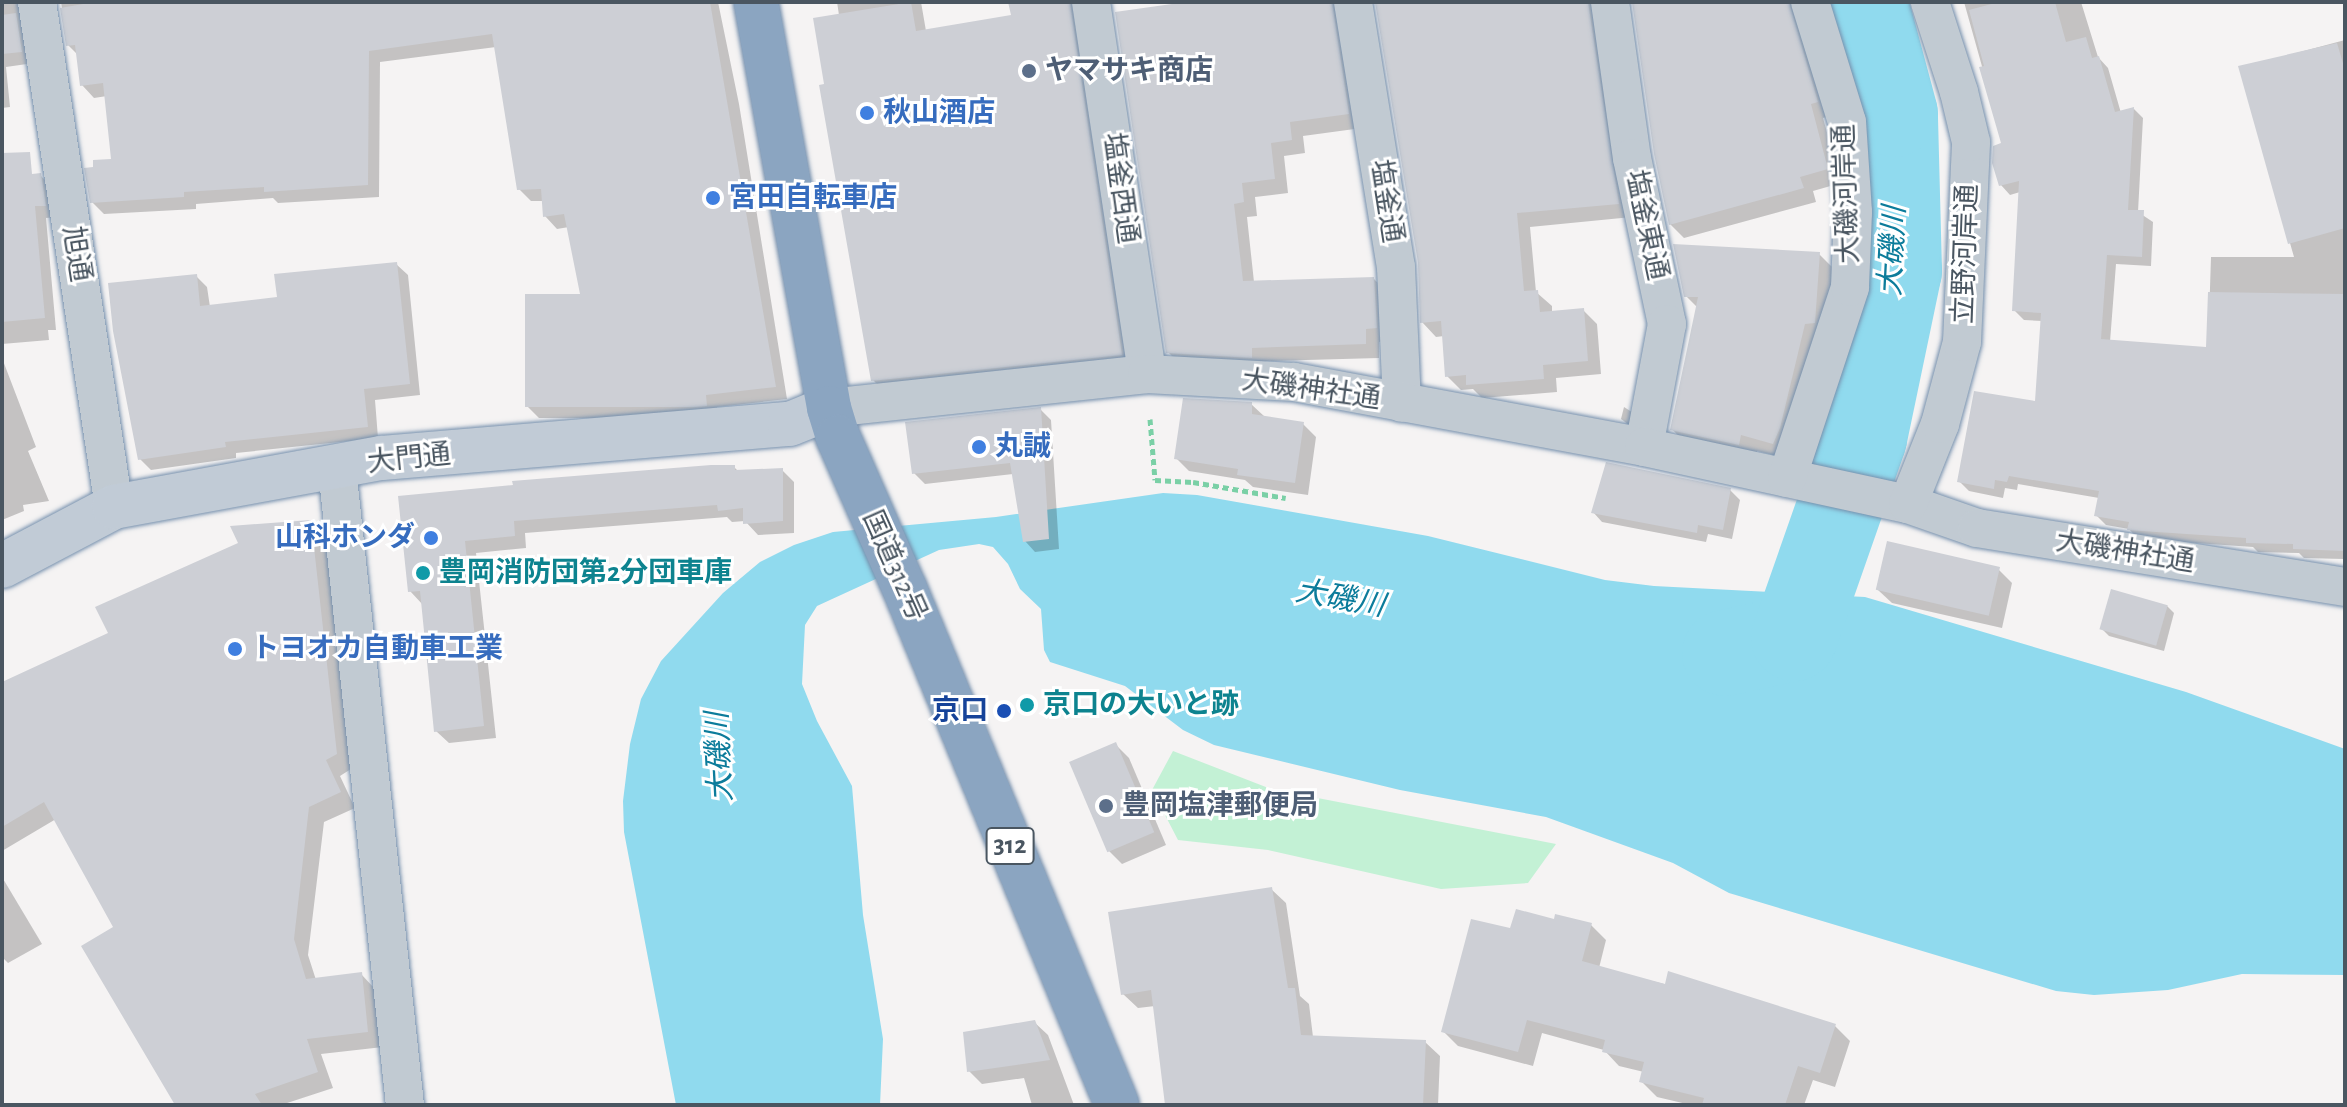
<!DOCTYPE html>
<html>
<head>
<meta charset="utf-8">
<style>
  body { margin:0 }
  #map { position:relative; width:2347px; height:1107px; overflow:hidden; background:#f5f3f3; font-family:"Alegreya Sans","Noto Sans JP",sans-serif }
  div>[style] { position:absolute }
  [style*='--x'] { left:calc(var(--x)*1px); top:calc(var(--y)*1px); width:calc(var(--w)*1px); rotate:calc(var(--a)*1deg) }
  .green>* { inset:0; background:#c3f1d5 }
  .water>* { inset:0; background:#90daee }
  .shadow>* { inset:0; background:#0003 }
  .river>* { height:86px; margin:-43px; padding:0 43px; transform-origin:43px; border-radius:43px; background:#90daee }
  .building>* { inset:0; background:#cdcfd5; transform-origin:0 0 }
  .path>* { height:5px; margin-top:-2.5px; transform-origin:0; background:repeating-linear-gradient(90deg,#7ad0a6 0 6px,transparent 0 10px) }
  .roads { filter:drop-shadow(0 0 2px #7690ad) drop-shadow(0 0 2px #7690ad) }
  .street>* { height:38px; margin:-19px; padding:0 19px; transform-origin:19px; border-radius:19px; background:#c1cad2 }
  .secondary>* { height:44px; margin:-22px; padding:0 22px; transform-origin:22px; border-radius:22px; background:#c1cbd6 }
  .highway>* { height:44px; margin:-22px; padding:0 22px; transform-origin:22px; border-radius:22px; background:#8ba5c1 }
  .dots>* { width:22px; height:22px; translate:-50% -50%; box-sizing:border-box; border:4px solid #fff; border-radius:50% }
  span { translate:-50% -50%; white-space:nowrap; text-align:center; line-height:1.15; -webkit-text-stroke:6px #fff; paint-order:stroke }
  .shield-label span { padding:2px 6px; background:#fff; border:2px solid; border-radius:6px; -webkit-text-stroke-width:0 }
  .shield-label { font-size:26px; color:#4a5661; font-weight:700 }
  .service-label { font-size:28px; color:#4e5e75; font-weight:700 }
  .left { translate:0 -50%; text-align:left }
  .shop-label { font-size:28px; color:#366cbe; font-weight:700 }
  .right { translate:-100% -50%; text-align:right }
  .street-label { font-size:28px; color:#4a5661 }
  .culture-label { font-size:28px; color:#0d838f; font-weight:700 }
  .transit-label { font-size:28px; color:#164399; font-weight:700 }
  .water-label { font-size:30px; color:#0c7c9b; font-style:italic }
  .frame { position:absolute; inset:0; border:4px solid #4a5661; pointer-events:none }
</style>
</head>
<body>
<div id="map">
  <div class="green">
    <i style="clip-path:polygon(1173px 751px,1271px 789px,1556px 844px,1528px 883px,1441px 889px,1268px 850px,1178px 840px,1152px 790px)"></i>
  </div>
  <div class="water">
    <i style="clip-path:polygon(1163px 493px,1197px 495px,1428px 536px,1605px 580px,1654px 586px,1865px 597px,2186px 692px,2345px 749px,2345px 975px,2242px 974px,2168px 990px,2094px 995px,2056px 991px,1729px 893px,1673px 863px,1546px 817px,1400px 790px,1214px 745px,1183px 730px,1125px 686px,1050px 662px,1044px 650px,1041px 609px,1020px 589px,1008px 564px,993px 547px,979px 544px,939px 550px,830px 600px,817px 606px,805px 625px,802px 684px,817px 721px,852px 786px,863px 915px,883px 1039px,880px 1105px,676px 1105px,624px 832px,623px 801px,630px 744px,641px 699px,661px 661px,723px 593px,760px 562px,794px 545px,833px 532px,996px 517px)"></i>
  </div>
  <div class="shadow">
    <i style="clip-path:polygon(2px 2px,32px 2px,34px 63px,6px 67px,10px 107px,2px 108px)"></i>
    <i style="clip-path:polygon(61px 2px,718px 2px,739px 104px,787px 399px,717px 407px,718px 418px,539px 418px,527px 406px,582px 296px,569px 227px,557px 229px,545px 216px,544px 201px,531px 201px,519px 189px,496px 47px,380px 62px,379px 197px,278px 203px,273px 198px,196px 204px,196px 209px,104px 214px,92px 202px,114px 161px,107px 96px,94px 98px,82px 85px,78px 55px,68px 45px)"></i>
    <i style="clip-path:polygon(837px 2px,921px 2px,926px 31px,1013px 17px,1010px 2px,1088px 2px,1135px 368px,887px 394px,873px 380px,827px 85px,839px 15px)"></i>
    <i style="clip-path:polygon(1202px 2px,1351px 2px,1362px 128px,1303px 136px,1305px 153px,1284px 156px,1288px 193px,1255px 197px,1257px 216px,1247px 217px,1254px 282px,1374px 279px,1388px 293px,1390px 341px,1379px 342px,1379px 358px,1266px 361px,1266px 371px,1182px 366px,1168px 352px)"></i>
    <i style="clip-path:polygon(1377px 2px,1608px 2px,1632px 217px,1530px 227px,1536px 292px,1552px 306px,1552px 313px,1583px 310px,1597px 324px,1601px 374px,1556px 378px,1557px 392px,1482px 398px,1473px 389px,1461px 390px,1447px 376px,1444px 336px,1436px 337px,1422px 322px,1420px 263px)"></i>
    <i style="clip-path:polygon(1634px 2px,1803px 2px,1830px 116px,1823px 118px,1841px 183px,1813px 191px,1816px 202px,1684px 238px,1670px 224px)"></i>
    <i style="clip-path:polygon(1964px 2px,2081px 2px,2098px 57px,2108px 68px,2121px 113px,2134px 109px,2143px 118px,2138px 212px,2153px 222px,2151px 266px,2116px 264px,2110px 342px,2208px 349px,2211px 257px,2294px 257px,2240px 68px,2345px 40px,2345px 562px,2343px 559px,2304px 558px,2299px 553px,2258px 552px,2253px 547px,2138px 539px,2129px 529px,2106px 525px,2096px 515px,2099px 498px,2018px 484px,2017px 490px,2005px 488px,2003px 498px,1969px 491px,1959px 481px,2037px 403px,2042px 321px,2024px 320px,2015px 311px,2020px 192px,2010px 195px,2001px 185px,2004px 145px)"></i>
    <i style="clip-path:polygon(40px 175px,52px 187px,57px 217px,46px 218px,56px 330px,48px 330px,49px 340px,2px 344px,2px 179px)"></i>
    <i style="clip-path:polygon(1819px 254px,1836px 271px,1789px 459px,1757px 451px,1755px 460px,1688px 446px,1672px 429px,1698px 308px,1686px 296px)"></i>
    <i style="clip-path:polygon(396px 264px,408px 275px,420px 395px,375px 400px,378px 438px,236px 453px,236px 458px,151px 470px,140px 459px,196px 276px,207px 287px,210px 307px,279px 298px)"></i>
    <i style="clip-path:polygon(2px 358px,36px 447px,28px 451px,49px 501px,23px 505px,24px 511px,2px 520px)"></i>
    <i style="clip-path:polygon(1251px 404px,1265px 417px,1303px 424px,1316px 437px,1308px 495px,1253px 487px,1245px 480px,1189px 471px,1176px 458px)"></i>
    <i style="clip-path:polygon(1624px 407px,1635px 414px,1632px 427px,1621px 419px)"></i>
    <i style="clip-path:polygon(1041px 410px,1051px 420px,1059px 549px,1035px 552px,1025px 541px,1013px 474px,925px 484px,914px 473px)"></i>
    <i style="clip-path:polygon(734px 467px,738px 471px,782px 470px,794px 482px,794px 533px,758px 535px,745px 521px,732px 522px,727px 517px,525px 533px,526px 548px,476px 553px,496px 738px,449px 743px,436px 731px,423px 605px,410px 591px,401px 497px)"></i>
    <i style="clip-path:polygon(1730px 490px,1740px 500px,1732px 539px,1708px 534px,1706px 542px,1602px 522px,1593px 512px)"></i>
    <i style="clip-path:polygon(310px 523px,326px 538px,351px 769px,340px 776px,355px 808px,324px 822px,308px 955px,316px 980px,361px 974px,376px 990px,383px 1047px,321px 1054px,333px 1088px,281px 1105px,178px 1105px,116px 928px,56px 819px,2px 851px,2px 684px,111px 634px)"></i>
    <i style="clip-path:polygon(1999px 570px,2012px 583px,2002px 628px,1892px 603px,1878px 590px)"></i>
    <i style="clip-path:polygon(2167px 606px,2174px 613px,2164px 651px,2109px 636px,2103px 630px)"></i>
    <i style="clip-path:polygon(1116px 745px,1129px 758px,1166px 845px,1122px 864px,1109px 851px,1072px 763px)"></i>
    <i style="clip-path:polygon(2px 877px,42px 944px,8px 963px,2px 957px)"></i>
    <i style="clip-path:polygon(1271px 889px,1286px 903px,1300px 996px,1309px 1004px,1313px 1037px,1425px 1042px,1440px 1056px,1438px 1105px,1169px 1105px,1155px 1006px,1138px 1008px,1123px 994px)"></i>
    <i style="clip-path:polygon(1555px 922px,1591px 925px,1606px 940px,1599px 968px,1835px 1026px,1850px 1041px,1835px 1087px,1813px 1080px,1804px 1105px,1691px 1105px,1657px 1097px,1641px 1081px,1644px 1072px,1619px 1066px,1604px 1050px,1542px 1033px,1533px 1066px,1458px 1046px,1443px 1031px,1512px 931px)"></i>
    <i style="clip-path:polygon(1034px 1022px,1048px 1035px,1074px 1105px,1032px 1105px,1024px 1078px,982px 1084px,969px 1071px)"></i>
  </div>
  <div class="river">
    <i style="--x:1725;--y:653;--w:71;--a:-12.3"></i>
    <i style="--x:1794;--y:638;--w:212;--a:-70.7"></i>
    <i style="--x:1864;--y:438;--w:171;--a:-78.2"></i>
    <i style="--x:1899;--y:271;--w:157;--a:-91.5"></i>
    <i style="--x:1895;--y:114;--w:116;--a:-105"></i>
  </div>
  <div class="building">
    <i style="clip-path:polygon(95px 2px,710px 2px,776px 387px,706px 395px,707px 406px,696px 407px,525px 407px,525px 294px,580px 294px,564px 214px,543px 217px,541px 189px,517px 190px,492px 34px,369px 51px,368px 185px,264px 192px,264px 187px,184px 192px,184px 197px,90px 203px,84px 168px,93px 167px,93px 160px,111px 159px,103px 83px,80px 86px,75px 45px,66px 46px,60px 8px)"></i>
    <i style="clip-path:polygon(911px 2px,916px 31px,1011px 15px,1008px 2px,1070px 2px,1122px 355px,871px 381px,819px 85px,824px 84px,813px 18px)"></i>
    <i style="clip-path:polygon(1186px 2px,1332px 2px,1349px 114px,1290px 122px,1292px 140px,1271px 143px,1275px 179px,1242px 183px,1244px 202px,1234px 204px,1243px 281px,1374px 277px,1377px 328px,1366px 329px,1366px 344px,1252px 348px,1252px 358px,1166px 353px,1115px 12px)"></i>
    <i style="clip-path:polygon(1375px 2px,1588px 2px,1619px 204px,1517px 213px,1524px 291px,1538px 290px,1540px 312px,1584px 308px,1588px 361px,1543px 365px,1544px 379px,1466px 385px,1466px 375px,1445px 377px,1441px 321px,1420px 323px,1418px 263px)"></i>
    <i style="clip-path:polygon(1632px 2px,1789px 2px,1818px 102px,1811px 104px,1828px 169px,1800px 177px,1804px 188px,1669px 225px,1654px 154px)"></i>
    <i style="clip-path:polygon(1999px 2px,2055px 2px,2066px 42px,2086px 37px,2092px 58px,2099px 56px,2115px 112px,2134px 107px,2128px 210px,2144px 210px,2142px 257px,2107px 255px,2101px 339px,2206px 347px,2208px 292px,2345px 294px,2345px 551px,2293px 549px,2293px 544px,2246px 543px,2246px 538px,2127px 530px,2129px 522px,2094px 516px,2099px 491px,2009px 476px,2007px 482px,1995px 480px,1994px 489px,1957px 482px,1974px 391px,2035px 401px,2041px 313px,2012px 311px,2019px 181px,1999px 186px,1992px 163px,1993px 146px,2001px 143px,1979px 67px,1984px 66px,1969px 10px)"></i>
    <i style="clip-path:polygon(16px 13px,22px 52px,2px 54px,2px 15px)"></i>
    <i style="clip-path:polygon(2337px 43px,2345px 70px,2345px 228px,2288px 244px,2238px 66px)"></i>
    <i style="clip-path:polygon(30px 152px,32px 174px,41px 173px,46px 206px,35px 206px,45px 318px,2px 322px,2px 153px)"></i>
    <i style="clip-path:polygon(1673px 244px,1820px 252px,1815px 323px,1805px 324px,1780px 428px,1773px 444px,1741px 435px,1739px 445px,1670px 430px,1698px 297px,1684px 297px)"></i>
    <i style="clip-path:polygon(397px 262px,410px 384px,364px 389px,368px 427px,225px 442px,226px 447px,138px 460px,113px 331px,108px 283px,197px 274px,200px 306px,277px 297px,274px 274px)"></i>
    <i style="clip-path:polygon(1183px 398px,1252px 402px,1252px 414px,1304px 422px,1295px 483px,1237px 475px,1238px 469px,1174px 459px)"></i>
    <i style="clip-path:polygon(1041px 407px,1049px 539px,1023px 542px,1010px 463px,912px 474px,905px 422px)"></i>
    <i style="clip-path:polygon(1606px 462px,1731px 488px,1723px 530px,1698px 525px,1697px 533px,1591px 513px)"></i>
    <i style="clip-path:polygon(711px 465px,735px 465px,735px 470px,783px 468px,783px 521px,743px 524px,743px 508px,718px 511px,717px 505px,514px 521px,515px 536px,465px 541px,484px 726px,434px 732px,420px 591px,408px 592px,398px 496px,513px 485px,512px 481px)"></i>
    <i style="clip-path:polygon(311px 520px,337px 754px,326px 760px,341px 792px,309px 807px,294px 939px,306px 979px,362px 972px,368px 1032px,307px 1039px,318px 1072px,255px 1094px,262px 1105px,175px 1105px,81px 946px,113px 927px,44px 802px,2px 827px,2px 682px,108px 633px,95px 607px,238px 543px,230px 526px)"></i>
    <i style="left:1887px;top:541px;width:116px;height:50px;rotate:13deg"></i>
    <i style="left:2111px;top:589px;width:59px;height:42px;rotate:16deg"></i>
    <i style="left:1116px;top:742px;width:98px;height:51px;rotate:67deg"></i>
    <i style="clip-path:polygon(1272px 887px,1288px 988px,1295px 988px,1301px 1035px,1426px 1040px,1423px 1105px,1165px 1105px,1151px 990px,1121px 995px,1108px 912px)"></i>
    <i style="clip-path:polygon(1516px 909px,1554px 919px,1555px 914px,1592px 923px,1582px 961px,1665px 984px,1668px 971px,1836px 1024px,1820px 1073px,1798px 1066px,1785px 1105px,1702px 1105px,1704px 1098px,1639px 1082px,1644px 1062px,1602px 1052px,1605px 1040px,1527px 1020px,1518px 1052px,1441px 1032px,1471px 919px,1510px 928px)"></i>
    <i style="clip-path:polygon(1035px 1020px,1050px 1060px,967px 1072px,963px 1032px)"></i>
  </div>
  <div class="path">
    <i style="--x:1150;--y:419;--w:61;--a:85.3"></i>
    <i style="--x:1155;--y:480;--w:38;--a:3"></i>
    <i style="--x:1193;--y:482;--w:94;--a:9.8"></i>
  </div>
  <div class="roads">
    <div class="street">
      <i style="--x:37;--y:2;--w:511;--a:81.33"></i>
      <i style="--x:1091;--y:2;--w:376;--a:81.4"></i>
      <i style="--x:1353;--y:2;--w:268;--a:80.8"></i>
      <i style="--x:1396;--y:267;--w:136;--a:87.5"></i>
      <i style="--x:1610;--y:2;--w:158;--a:82"></i>
      <i style="--x:1632;--y:158;--w:170;--a:78.1"></i>
      <i style="--x:1667;--y:324;--w:125;--a:100.6"></i>
      <i style="--x:829;--y:408;--w:320;--a:-6.1"></i>
      <i style="--x:1147;--y:374;--w:147;--a:3.1"></i>
      <i style="--x:1294;--y:382;--w:356;--a:10.5"></i>
      <i style="--x:1644;--y:447;--w:270;--a:12.2"></i>
      <i style="--x:1908;--y:504;--w:73;--a:19.2"></i>
      <i style="--x:1977;--y:528;--w:373;--a:9.1"></i>
      <i style="--x:337;--y:468;--w:641;--a:83.91"></i>
      <i style="--x:1787;--y:478;--w:201;--a:-71.7"></i>
      <i style="--x:1850;--y:287;--w:75;--a:-87.7"></i>
      <i style="--x:1853;--y:212;--w:90;--a:-93.8"></i>
      <i style="--x:1847;--y:122;--w:126;--a:-107.1"></i>
      <i style="--x:1908;--y:504;--w:86;--a:-68.2"></i>
      <i style="--x:1940;--y:424;--w:85;--a:-75"></i>
      <i style="--x:1962;--y:342;--w:200;--a:-87.4"></i>
      <i style="--x:1971;--y:142;--w:51;--a:-103.5"></i>
      <i style="--x:1959;--y:92;--w:95;--a:-107.9"></i>
    </div>
    <div class="secondary">
      <i style="--x:2;--y:566;--w:127;--a:-27.8"></i>
      <i style="--x:114;--y:507;--w:272;--a:-10.4"></i>
      <i style="--x:382;--y:458;--w:409;--a:-4.8"></i>
      <i style="--x:790;--y:424;--w:42;--a:-22.3"></i>
    </div>
    <div class="highway">
      <i style="--x:756;--y:2;--w:413;--a:79.8"></i>
      <i style="--x:829;--y:408;--w:30;--a:73"></i>
      <i style="--x:838;--y:437;--w:164;--a:66.3"></i>
      <i style="--x:904;--y:587;--w:560;--a:67.65"></i>
    </div>
  </div>
  <div class="dots">
    <i style="left:1029px;top:71px;background:#5c6f8a"></i>
    <i style="left:867px;top:113px;background:#3f7fe0"></i>
    <i style="left:713px;top:198px;background:#3f7fe0"></i>
    <i style="left:979px;top:447px;background:#3f7fe0"></i>
    <i style="left:431px;top:538px;background:#3f7fe0"></i>
    <i style="left:423px;top:573px;background:#0f9aa8"></i>
    <i style="left:235px;top:649px;background:#3f7fe0"></i>
    <i style="left:1027px;top:705px;background:#0f9aa8"></i>
    <i style="left:1004px;top:711px;background:#1a4fb4"></i>
    <i style="left:1106px;top:806px;background:#5c6f8a"></i>
  </div>
  <div class="shield-label">
    <span style="left:1010px;top:846px">312</span>
  </div>
  <div class="service-label">
    <span class="left" style="left:1045px;top:71px">ヤマサキ商店</span>
    <span class="left" style="left:1122px;top:806px">豊岡塩津郵便局</span>
  </div>
  <div class="shop-label">
    <span class="left" style="left:883px;top:113px">秋山酒店</span>
    <span class="left" style="left:729px;top:198px">宮田自転車店</span>
    <span class="left" style="left:995px;top:447px">丸誠</span>
    <span class="right" style="left:415px;top:538px">山科ホンダ</span>
    <span class="left" style="left:251px;top:649px">トヨオカ自動車工業</span>
  </div>
  <div class="street-label">
    <span style="left:1120px;top:188px;rotate:82deg">塩釜西通</span>
    <span style="left:1847px;top:194px;rotate:-92deg">大磯河岸通</span>
    <span style="left:1386px;top:201px;rotate:81deg">塩釜通</span>
    <span style="left:1646px;top:225px;rotate:78deg">塩釜東通</span>
    <span style="left:76px;top:254px;rotate:81deg">旭通</span>
    <span style="left:1966px;top:254px;rotate:-88deg">立野河岸通</span>
    <span style="left:1311px;top:390px;rotate:8deg">大磯神社通</span>
    <span style="left:409px;top:459px;rotate:-6deg">大門通</span>
    <span style="left:2125px;top:552px;rotate:9deg">大磯神社通</span>
    <span style="left:894px;top:566px;rotate:66deg">国道312号</span>
  </div>
  <div class="culture-label">
    <span class="left" style="left:439px;top:573px">豊岡消防団第2分団車庫</span>
    <span class="left" style="left:1043px;top:705px">京口の大いと跡</span>
  </div>
  <div class="transit-label">
    <span class="right" style="left:988px;top:711px">京口</span>
  </div>
  <div class="water-label">
    <span style="left:1893px;top:251px;rotate:-87deg">大磯川</span>
    <span style="left:1340px;top:599px;rotate:10deg">大磯川</span>
    <span style="left:720px;top:757px;rotate:-93deg">大磯川</span>
  </div>
  <div class="frame"></div>
</div>
</body>
</html>
